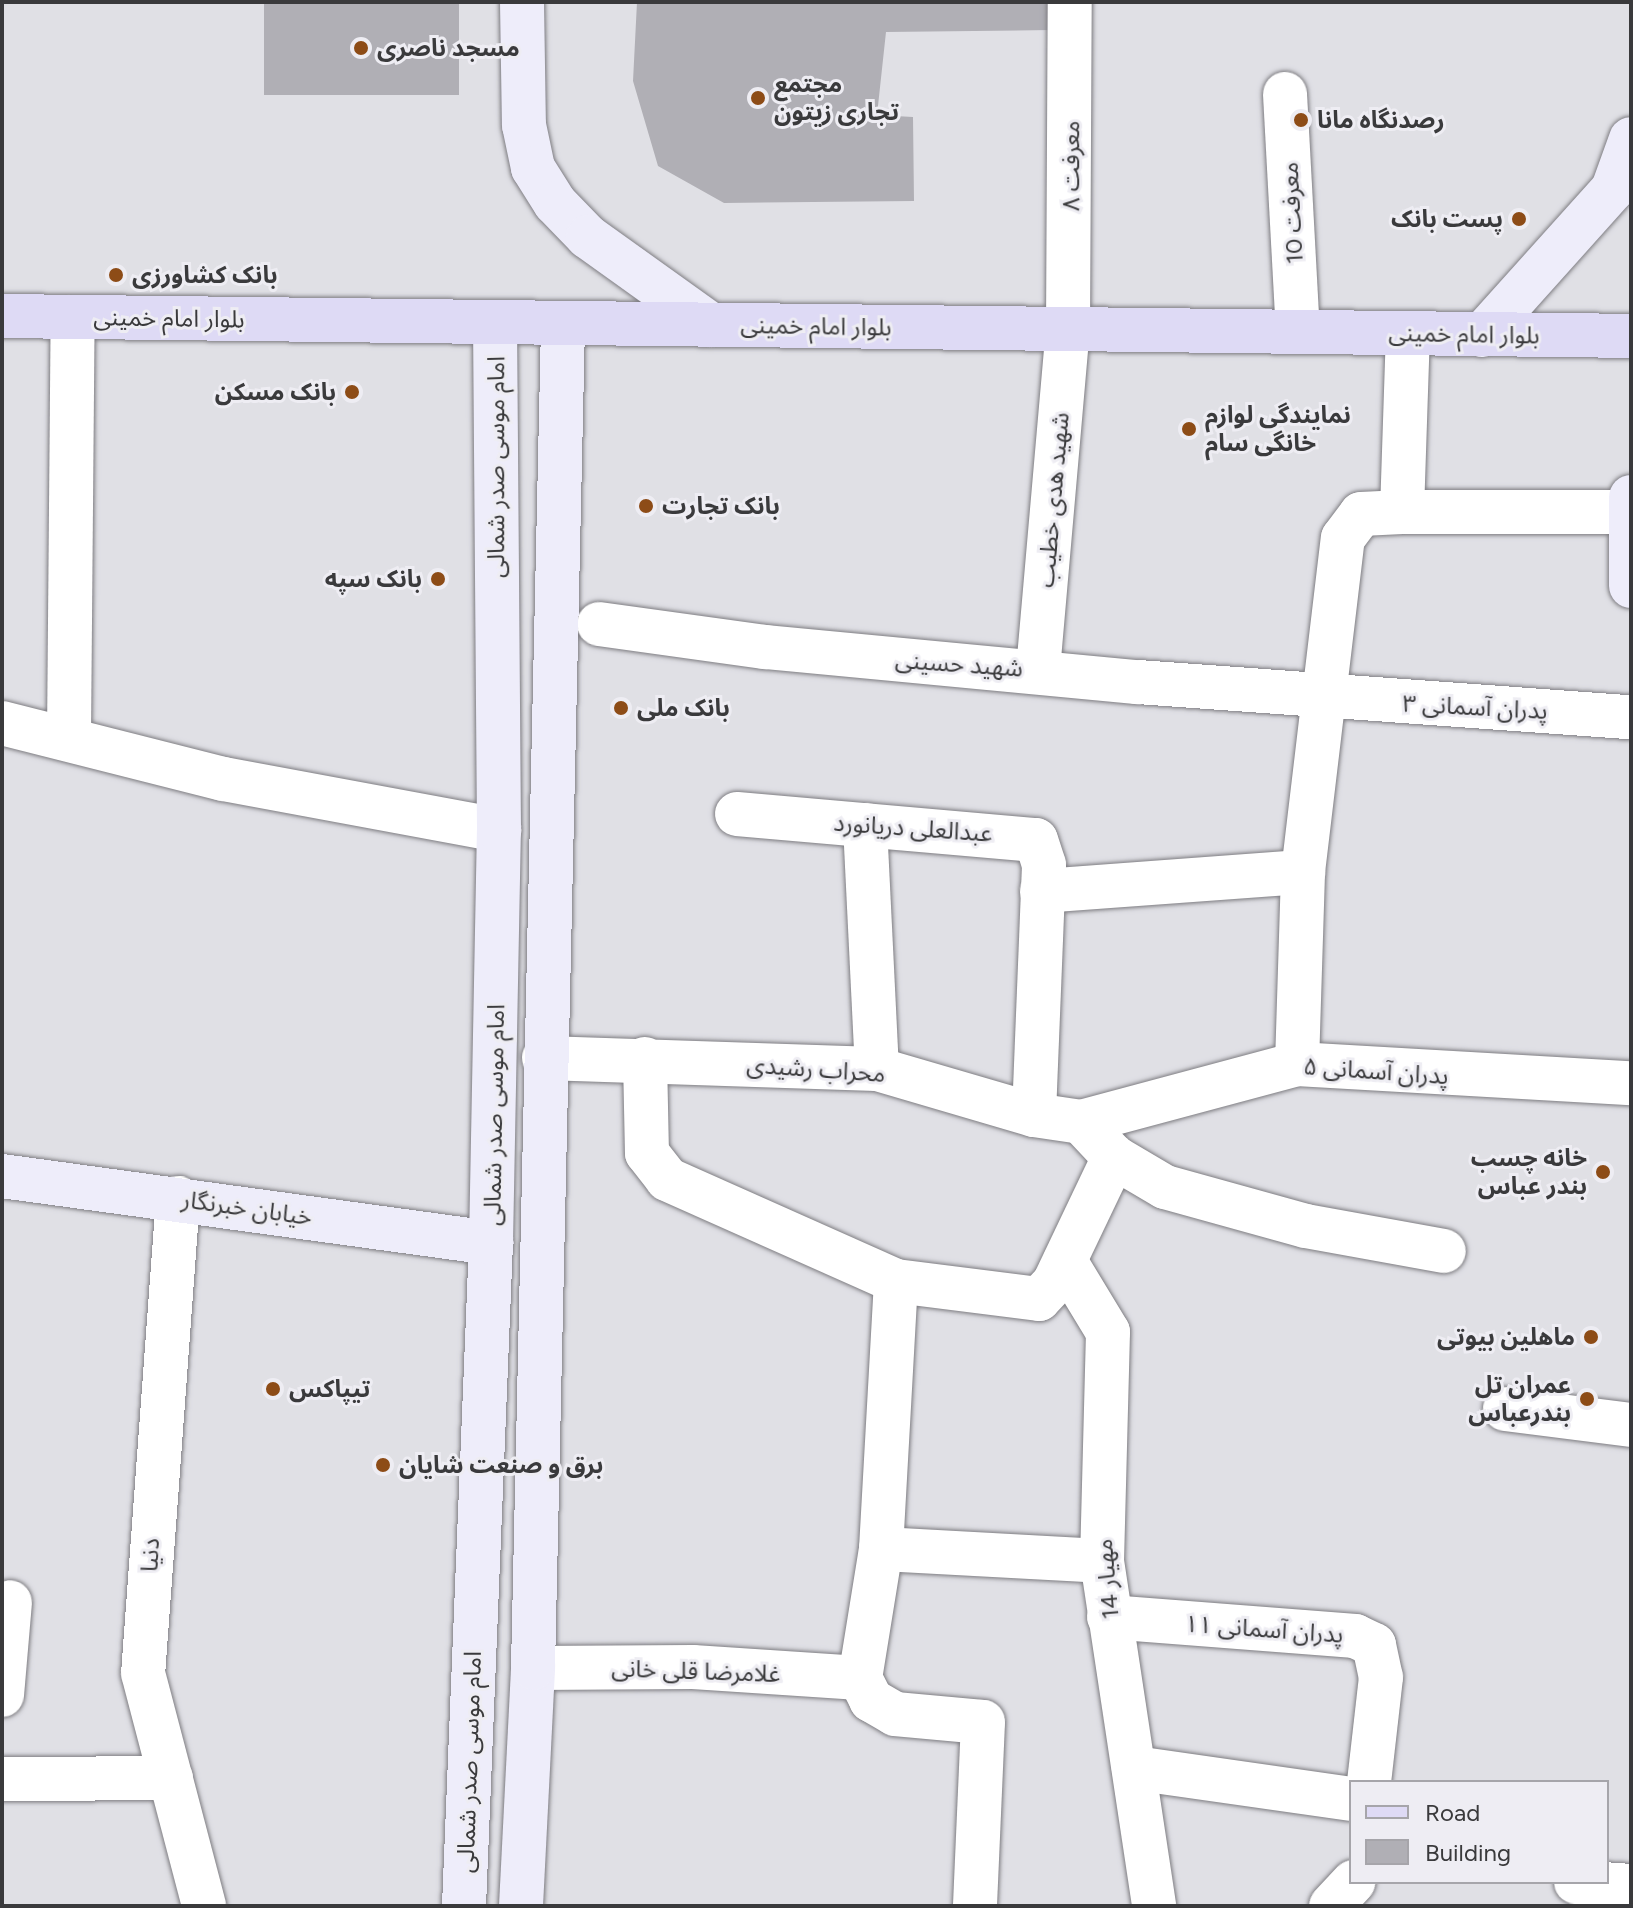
<!DOCTYPE html>
<html>
<head>
<meta charset="utf-8">
<style>
  body { margin:0 }
  #map { position:relative; width:1633px; height:1908px; overflow:hidden; background:#e0e0e5; font-family:Figtree,"Noto Sans Arabic",sans-serif }
  div>[style] { position:absolute }
  [style*='--x'] { left:calc(var(--x)*1px); top:calc(var(--y)*1px); width:calc(var(--w)*1px); rotate:calc(var(--a)*1deg) }
  .building>* { inset:0; background:#b0afb5; transform-origin:0 0 }
  .roads { filter:drop-shadow(0 0 2px #7e7d82) drop-shadow(0 0 2px #7e7d82) }
  .minor>* { height:44px; margin:-22px; padding:0 22px; transform-origin:22px; border-radius:22px; background:#fff }
  .secondary>* { height:44px; margin:-22px; padding:0 22px; transform-origin:22px; border-radius:22px; background:#eeedfa }
  .primary>* { height:44px; margin:-22px; padding:0 22px; transform-origin:22px; border-radius:22px; background:#dedaf5 }
  .dots>* { width:22px; height:22px; translate:-50% -50%; box-sizing:border-box; border:4px solid #eeedf3; border-radius:50% }
  span { translate:-50% -50%; white-space:nowrap; text-align:center; line-height:1.15; -webkit-text-stroke:6px #eeedf3; paint-order:stroke }
  .poi-label { font-size:24px; color:#3a3a3c; font-weight:700 }
  .left { translate:0 -50%; text-align:left }
  .right { translate:-100% -50%; text-align:right }
  .street-label { font-size:24px; color:#3a3a3c }
  .frame { position:absolute; inset:0; border:4px solid #3a3a3c; pointer-events:none }
  .legend { position:absolute; left:1349px; top:1780px; width:260px; height:104px; box-sizing:border-box; background:#eeedf3; border:2px solid #a6a5aa; margin:0; padding:10px 14px; list-style:none; font-size:24px; color:#3a3a3c }
  .legend li { display:flex; align-items:center; gap:16px; height:40px }
  .legend b { width:40px; border:2px solid #a6a5aa }
</style>
</head>
<body>
<div id="map">
  <div class="building">
    <i style="left:264px;top:2px;width:195px;height:93px"></i>
    <i style="clip-path:polygon(637px 2px,1050px 2px,1051px 30px,886px 32px,877px 115px,913px 117px,914px 201px,724px 203px,658px 166px,633px 81px)"></i>
  </div>
  <div class="roads">
    <div class="minor">
      <i style="--x:1285;--y:94;--w:238;--a:86.9"></i>
      <i style="--x:1402;--y:512;--w:228;--a:0"></i>
      <i style="--x:599;--y:624;--w:168;--a:7.9"></i>
      <i style="--x:765;--y:647;--w:375;--a:5.4"></i>
      <i style="--x:1138;--y:682;--w:494;--a:4.1"></i>
      <i style="--x:1038;--y:670;--w:341;--a:-85"></i>
      <i style="--x:1068;--y:330;--w:328;--a:-89.7"></i>
      <i style="--x:2;--y:723;--w:228;--a:14.2"></i>
      <i style="--x:223;--y:779;--w:281;--a:10.5"></i>
      <i style="--x:69;--y:735;--w:418;--a:-89.5"></i>
      <i style="--x:737;--y:814;--w:300;--a:5"></i>
      <i style="--x:1036;--y:840;--w:26;--a:72"></i>
      <i style="--x:1044;--y:865;--w:250;--a:92.3"></i>
      <i style="--x:865;--y:825;--w:244;--a:87.2"></i>
      <i style="--x:1042;--y:891;--w:262;--a:-4.2"></i>
      <i style="--x:544;--y:1058;--w:333;--a:1.9"></i>
      <i style="--x:877;--y:1069;--w:164;--a:16.3"></i>
      <i style="--x:1034;--y:1115;--w:48;--a:8.5"></i>
      <i style="--x:1081;--y:1122;--w:224;--a:-15"></i>
      <i style="--x:1297;--y:1064;--w:335;--a:3.3"></i>
      <i style="--x:645;--y:1059;--w:94;--a:88.8"></i>
      <i style="--x:647;--y:1153;--w:33;--a:52"></i>
      <i style="--x:667;--y:1179;--w:251;--a:24"></i>
      <i style="--x:896;--y:1281;--w:268;--a:93.2"></i>
      <i style="--x:881;--y:1549;--w:131;--a:99.2"></i>
      <i style="--x:860;--y:1678;--w:25;--a:63"></i>
      <i style="--x:871;--y:1700;--w:28;--a:30"></i>
      <i style="--x:895;--y:1714;--w:88;--a:5.2"></i>
      <i style="--x:983;--y:1722;--w:184;--a:92.5"></i>
      <i style="--x:1297;--y:1064;--w:192;--a:-88.2"></i>
      <i style="--x:1303;--y:872;--w:336;--a:-83.2"></i>
      <i style="--x:1343;--y:538;--w:30;--a:-53"></i>
      <i style="--x:1361;--y:514;--w:41;--a:-2.8"></i>
      <i style="--x:1402;--y:512;--w:178;--a:-88.1"></i>
      <i style="--x:1081;--y:1122;--w:48;--a:46.7"></i>
      <i style="--x:1114;--y:1157;--w:59;--a:30.5"></i>
      <i style="--x:1165;--y:1187;--w:146;--a:15.5"></i>
      <i style="--x:1306;--y:1226;--w:140;--a:10.3"></i>
      <i style="--x:178;--y:1198;--w:476;--a:94.2"></i>
      <i style="--x:143;--y:1673;--w:241;--a:75.3"></i>
      <i style="--x:1065;--y:1261;--w:83;--a:58.8"></i>
      <i style="--x:1108;--y:1332;--w:229;--a:91.5"></i>
      <i style="--x:1102;--y:1561;--w:349;--a:81.4"></i>
      <i style="--x:896;--y:1281;--w:144;--a:7.2"></i>
      <i style="--x:1039;--y:1299;--w:22;--a:-47"></i>
      <i style="--x:1054;--y:1283;--w:140;--a:-64.5"></i>
      <i style="--x:1505;--y:1409;--w:127;--a:7.2"></i>
      <i style="--x:881;--y:1549;--w:221;--a:3.1"></i>
      <i style="--x:1109;--y:1617;--w:247;--a:4.4"></i>
      <i style="--x:1355;--y:1636;--w:21;--a:25"></i>
      <i style="--x:1374;--y:1645;--w:33;--a:78"></i>
      <i style="--x:1381;--y:1677;--w:106;--a:96.5"></i>
      <i style="--x:533;--y:1668;--w:160;--a:-0.4"></i>
      <i style="--x:693;--y:1667;--w:167;--a:3.8"></i>
      <i style="--x:2;--y:1695;--w:93;--a:-85.1"></i>
      <i style="--x:1134;--y:1768;--w:219;--a:8.1"></i>
      <i style="--x:2;--y:1779;--w:169;--a:-0.3"></i>
      <i style="--x:1576;--y:1882;--w:55;--a:4.2"></i>
      <i style="--x:1331;--y:1906;--w:33;--a:-47"></i>
    </div>
    <div class="secondary">
      <i style="--x:522;--y:2;--w:123;--a:89.1"></i>
      <i style="--x:524;--y:125;--w:44;--a:78.2"></i>
      <i style="--x:533;--y:168;--w:41;--a:57.8"></i>
      <i style="--x:555;--y:203;--w:47;--a:45.9"></i>
      <i style="--x:588;--y:237;--w:151;--a:35.6"></i>
      <i style="--x:1482;--y:335;--w:196;--a:-48.1"></i>
      <i style="--x:1613;--y:189;--w:53;--a:-70.2"></i>
      <i style="--x:1631;--y:497;--w:89;--a:90"></i>
      <i style="--x:2;--y:1176;--w:494;--a:7.8"></i>
      <i style="--x:464;--y:1906;--w:664;--a:-87.67"></i>
      <i style="--x:491;--y:1243;--w:413;--a:-88.9"></i>
      <i style="--x:499;--y:830;--w:507;--a:-90.45"></i>
      <i style="--x:521;--y:1906;--w:238;--a:-87.1"></i>
      <i style="--x:533;--y:1668;--w:1345;--a:-88.72"></i>
    </div>
    <div class="primary">
      <i style="--x:2;--y:316;--w:1629;--a:0.7"></i>
    </div>
  </div>
  <div class="dots">
    <i style="left:361px;top:48px;background:#8d4c17"></i>
    <i style="left:758px;top:98px;background:#8d4c17"></i>
    <i style="left:1301px;top:120px;background:#8d4c17"></i>
    <i style="left:1519px;top:219px;background:#8d4c17"></i>
    <i style="left:116px;top:275px;background:#8d4c17"></i>
    <i style="left:352px;top:392px;background:#8d4c17"></i>
    <i style="left:1189px;top:429px;background:#8d4c17"></i>
    <i style="left:646px;top:506px;background:#8d4c17"></i>
    <i style="left:438px;top:579px;background:#8d4c17"></i>
    <i style="left:621px;top:708px;background:#8d4c17"></i>
    <i style="left:1603px;top:1172px;background:#8d4c17"></i>
    <i style="left:1591px;top:1337px;background:#8d4c17"></i>
    <i style="left:273px;top:1389px;background:#8d4c17"></i>
    <i style="left:1587px;top:1399px;background:#8d4c17"></i>
    <i style="left:383px;top:1465px;background:#8d4c17"></i>
  </div>
  <div class="poi-label">
    <span class="left" style="left:377px;top:48px">مسجد ناصری</span>
    <span class="left" style="left:774px;top:98px">مجتمع<br>تجاری زیتون</span>
    <span class="left" style="left:1317px;top:120px">رصدنگاه مانا</span>
    <span class="right" style="left:1503px;top:219px">پست بانک</span>
    <span class="left" style="left:132px;top:275px">بانک کشاورزی</span>
    <span class="right" style="left:336px;top:392px">بانک مسکن</span>
    <span class="left" style="left:1205px;top:429px">نمایندگی لوازم<br>خانگی سام</span>
    <span class="left" style="left:662px;top:506px">بانک تجارت</span>
    <span class="right" style="left:422px;top:579px">بانک سپه</span>
    <span class="left" style="left:637px;top:708px">بانک ملی</span>
    <span class="right" style="left:1587px;top:1172px">خانه چسب<br>بندر عباس</span>
    <span class="right" style="left:1575px;top:1337px">ماهلین بیوتی</span>
    <span class="right" style="left:1571px;top:1399px">عمران تل<br>بندرعباس</span>
    <span class="left" style="left:289px;top:1389px">تیپاکس</span>
    <span class="left" style="left:399px;top:1465px">برق و صنعت شایان</span>
  </div>
  <div class="street-label">
    <span style="left:1071px;top:166px;rotate:-90deg">معرفت ۸</span>
    <span style="left:1292px;top:213px;rotate:-93deg">معرفت 10</span>
    <span style="left:169px;top:318px;rotate:1deg">بلوار امام خمینی</span>
    <span style="left:816px;top:326px;rotate:1deg">بلوار امام خمینی</span>
    <span style="left:1464px;top:334px;rotate:1deg">بلوار امام خمینی</span>
    <span style="left:496px;top:467px;rotate:-90deg">امام موسی صدر شمالی</span>
    <span style="left:1053px;top:500px;rotate:-85deg">شهید هدی خطیب</span>
    <span style="left:959px;top:664px;rotate:4deg">شهید حسینی</span>
    <span style="left:1475px;top:707px;rotate:3deg">پدران آسمانی ۳</span>
    <span style="left:913px;top:828px;rotate:4deg">عبدالعلی دریانورد</span>
    <span style="left:816px;top:1069px;rotate:4deg">محراب رشیدی</span>
    <span style="left:1376px;top:1071px;rotate:4deg">پدران آسمانی ۵</span>
    <span style="left:494px;top:1115px;rotate:-89deg">امام موسی صدر شمالی</span>
    <span style="left:247px;top:1208px;rotate:8deg">خیابان خبرنگار</span>
    <span style="left:150px;top:1555px;rotate:-87deg">دنیا</span>
    <span style="left:1107px;top:1579px;rotate:-95deg">مهیار 14</span>
    <span style="left:1264px;top:1629px;rotate:4deg">پدران آسمانی ۱۱</span>
    <span style="left:696px;top:1671px;rotate:2deg">غلامرضا قلی خانی</span>
    <span style="left:469px;top:1762px;rotate:-88deg">امام موسی صدر شمالی</span>
  </div>
  <div class="frame"></div>
  <ul class="legend">
  <li><b style="height:10px;background:#dedaf5"></b>Road</li>
  <li><b style="height:22px;background:#b0afb5"></b>Building</li>
  </ul>
</div>
</body>
</html>
